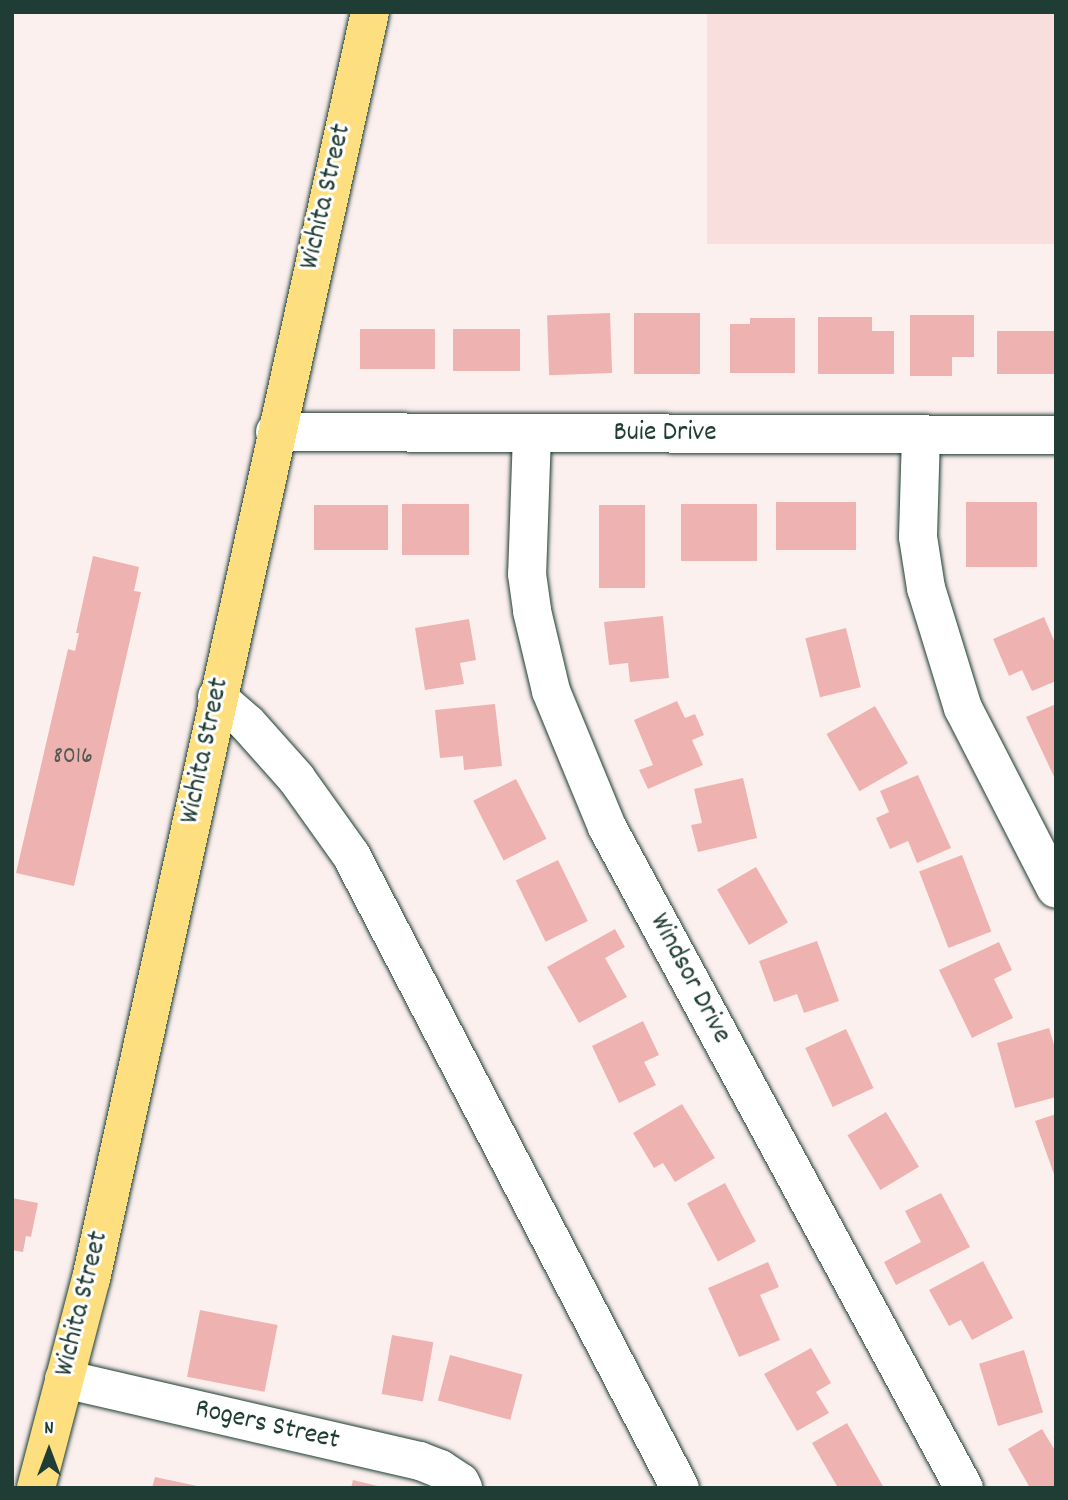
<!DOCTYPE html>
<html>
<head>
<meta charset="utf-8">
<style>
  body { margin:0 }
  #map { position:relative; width:1068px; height:1500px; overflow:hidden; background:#fcf0ef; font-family:Dekko,sans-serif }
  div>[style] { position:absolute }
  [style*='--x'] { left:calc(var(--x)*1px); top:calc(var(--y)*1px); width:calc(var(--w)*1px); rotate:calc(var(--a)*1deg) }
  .built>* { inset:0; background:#f8dedc; transform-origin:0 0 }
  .building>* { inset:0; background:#eeb3b0; transform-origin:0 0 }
  .roads { filter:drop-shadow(0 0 2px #1f3d34) drop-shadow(0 0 2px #1f3d34) }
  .minor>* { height:38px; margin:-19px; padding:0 19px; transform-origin:19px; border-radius:19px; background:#fff }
  .major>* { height:38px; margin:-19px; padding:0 19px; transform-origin:19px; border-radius:19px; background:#fedf80 }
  span { translate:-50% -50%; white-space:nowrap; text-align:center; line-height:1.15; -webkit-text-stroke:6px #fff; paint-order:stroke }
  .number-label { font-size:24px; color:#535a53 }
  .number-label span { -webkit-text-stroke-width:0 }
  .street-label { font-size:28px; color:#1f3d34 }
  .frame { position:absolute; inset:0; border:14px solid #1f3d34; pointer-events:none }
  .north { position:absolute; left:14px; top:1416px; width:70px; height:70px; -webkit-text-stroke:5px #fff; paint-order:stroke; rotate:0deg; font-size:19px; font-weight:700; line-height:28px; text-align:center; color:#1f3d34 }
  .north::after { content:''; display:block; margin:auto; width:24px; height:32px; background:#1f3d34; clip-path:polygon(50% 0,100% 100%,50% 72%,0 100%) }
</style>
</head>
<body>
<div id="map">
  <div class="built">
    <i style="left:707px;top:12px;width:349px;height:232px"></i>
  </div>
  <div class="building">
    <i style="left:610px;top:313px;width:60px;height:63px;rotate:88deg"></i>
    <i style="left:634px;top:313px;width:66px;height:61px"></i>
    <i style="clip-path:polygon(910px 315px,974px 315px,974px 357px,952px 357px,952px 376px,910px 376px)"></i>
    <i style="clip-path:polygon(818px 317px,872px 317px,872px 331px,894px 331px,894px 374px,818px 374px)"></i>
    <i style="clip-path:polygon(750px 318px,795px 318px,795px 373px,730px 373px,730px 324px,750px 324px)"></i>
    <i style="left:360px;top:329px;width:75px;height:40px"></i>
    <i style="left:453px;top:329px;width:67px;height:42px"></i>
    <i style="left:997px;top:331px;width:59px;height:43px"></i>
    <i style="left:776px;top:502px;width:80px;height:48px"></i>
    <i style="left:966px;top:502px;width:71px;height:65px"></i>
    <i style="left:402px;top:504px;width:67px;height:51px"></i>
    <i style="left:681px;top:504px;width:76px;height:57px"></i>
    <i style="left:314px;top:505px;width:74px;height:45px"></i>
    <i style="left:599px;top:505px;width:46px;height:83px"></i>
    <i style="clip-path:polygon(93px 556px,139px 567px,134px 591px,141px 592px,74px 886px,16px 873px,68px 649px,75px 651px,79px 633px,76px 633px)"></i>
    <i style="clip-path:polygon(663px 616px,669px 678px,630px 682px,628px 663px,609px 665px,604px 622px)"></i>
    <i style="clip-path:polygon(1044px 617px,1056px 645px,1056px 681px,1032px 691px,1022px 670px,1009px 676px,993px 639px)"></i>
    <i style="clip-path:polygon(469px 619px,476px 660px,460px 663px,464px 684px,425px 690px,415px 628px)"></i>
    <i style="left:846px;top:628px;width:61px;height:42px;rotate:76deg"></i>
    <i style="clip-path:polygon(677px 701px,685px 718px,695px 714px,704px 735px,692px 740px,703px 765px,648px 789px,639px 770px,653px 765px,634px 720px)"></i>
    <i style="clip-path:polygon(495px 704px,502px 766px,464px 770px,463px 756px,440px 758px,435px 710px)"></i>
    <i style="clip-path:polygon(1056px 704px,1056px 781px,1026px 717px)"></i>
    <i style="left:875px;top:706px;width:66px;height:56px;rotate:60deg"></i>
    <i style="clip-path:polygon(918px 775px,951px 848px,917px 863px,908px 841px,890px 849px,876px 818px,889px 812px,880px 791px)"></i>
    <i style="clip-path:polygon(743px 778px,757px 838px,698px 852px,691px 825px,702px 823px,694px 789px)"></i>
    <i style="left:516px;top:779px;width:67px;height:48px;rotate:63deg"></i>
    <i style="left:962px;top:855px;width:82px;height:46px;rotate:69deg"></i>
    <i style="left:558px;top:860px;width:68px;height:47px;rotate:64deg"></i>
    <i style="left:756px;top:867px;width:64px;height:45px;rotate:60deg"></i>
    <i style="clip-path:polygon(615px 929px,625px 947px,605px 958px,627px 997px,579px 1023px,547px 967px)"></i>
    <i style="clip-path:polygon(817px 941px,839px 1001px,804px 1013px,797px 994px,774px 1002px,759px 961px)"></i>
    <i style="clip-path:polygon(999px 942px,1012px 970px,994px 979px,1013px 1018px,972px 1038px,939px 970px)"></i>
    <i style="clip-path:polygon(643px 1021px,659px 1055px,644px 1062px,656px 1085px,619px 1103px,592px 1046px)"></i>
    <i style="clip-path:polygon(1049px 1028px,1056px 1051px,1056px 1097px,1015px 1108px,997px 1043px)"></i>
    <i style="left:846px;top:1029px;width:65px;height:45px;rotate:65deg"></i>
    <i style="clip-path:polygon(682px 1104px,715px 1158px,675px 1182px,663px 1163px,654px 1168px,633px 1133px)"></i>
    <i style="left:886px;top:1112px;width:64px;height:45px;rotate:59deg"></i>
    <i style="clip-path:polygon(1056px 1114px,1056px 1177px,1055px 1177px,1035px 1121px)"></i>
    <i style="left:725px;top:1183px;width:66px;height:43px;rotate:62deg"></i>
    <i style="clip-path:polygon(941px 1193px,970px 1247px,896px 1285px,884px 1262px,921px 1242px,905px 1211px)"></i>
    <i style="clip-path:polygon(12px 1198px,38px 1203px,31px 1237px,26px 1236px,23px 1252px,12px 1250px)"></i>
    <i style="clip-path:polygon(983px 1261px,1013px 1318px,972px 1340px,961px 1320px,949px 1326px,929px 1290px)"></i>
    <i style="clip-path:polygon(768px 1262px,779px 1287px,760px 1295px,780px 1340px,739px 1357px,708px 1288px)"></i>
    <i style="left:200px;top:1310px;width:79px;height:68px;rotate:11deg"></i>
    <i style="left:392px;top:1335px;width:42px;height:60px;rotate:10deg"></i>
    <i style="clip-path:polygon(811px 1348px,831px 1383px,816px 1392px,829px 1413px,797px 1431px,764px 1374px)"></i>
    <i style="left:1024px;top:1350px;width:65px;height:47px;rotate:73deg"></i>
    <i style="left:450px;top:1355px;width:75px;height:47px;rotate:15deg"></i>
    <i style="clip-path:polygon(847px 1423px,884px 1488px,838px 1488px,812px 1443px)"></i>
    <i style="clip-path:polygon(1042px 1429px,1056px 1452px,1056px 1488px,1030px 1488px,1008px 1449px)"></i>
    <i style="clip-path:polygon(155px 1477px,202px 1487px,202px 1488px,152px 1488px)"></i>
    <i style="clip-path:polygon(353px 1480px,382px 1487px,381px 1488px,351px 1488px)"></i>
  </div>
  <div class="roads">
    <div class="minor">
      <i style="--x:275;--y:432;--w:781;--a:0.22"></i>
      <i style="--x:532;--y:434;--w:140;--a:92"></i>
      <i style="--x:527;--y:574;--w:37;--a:82"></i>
      <i style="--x:532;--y:611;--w:82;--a:76.6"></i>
      <i style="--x:551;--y:691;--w:147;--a:67.6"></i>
      <i style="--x:607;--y:827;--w:751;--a:61.63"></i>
      <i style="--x:921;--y:435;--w:102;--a:91.7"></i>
      <i style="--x:918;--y:537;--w:52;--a:81.1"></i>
      <i style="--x:926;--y:588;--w:126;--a:72.9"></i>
      <i style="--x:963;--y:708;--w:203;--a:62.8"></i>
      <i style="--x:217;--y:697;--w:40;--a:41"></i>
      <i style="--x:247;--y:723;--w:74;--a:48.3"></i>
      <i style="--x:296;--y:778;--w:95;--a:54.5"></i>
      <i style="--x:351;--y:855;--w:713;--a:62.54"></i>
      <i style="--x:64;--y:1379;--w:365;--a:13"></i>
      <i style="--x:420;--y:1461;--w:22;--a:22"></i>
      <i style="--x:440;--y:1469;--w:24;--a:33"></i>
      <i style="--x:460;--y:1482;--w:7;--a:63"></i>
    </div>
    <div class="major">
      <i style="--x:36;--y:1488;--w:216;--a:-75.3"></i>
      <i style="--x:91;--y:1279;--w:1297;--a:-77.58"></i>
    </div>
  </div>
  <div class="number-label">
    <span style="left:73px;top:758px">8016</span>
  </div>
  <div class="street-label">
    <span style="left:327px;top:197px;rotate:-77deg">Wichita Street</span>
    <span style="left:665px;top:434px">Buie Drive</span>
    <span style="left:206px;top:751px;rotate:-78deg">Wichita Street</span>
    <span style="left:689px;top:979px;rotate:62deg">Windsor Drive</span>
    <span style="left:83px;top:1304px;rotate:-76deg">Wichita Street</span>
    <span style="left:267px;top:1426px;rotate:13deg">Rogers Street</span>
  </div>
  <div class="frame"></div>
  <div class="north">N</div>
</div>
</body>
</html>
